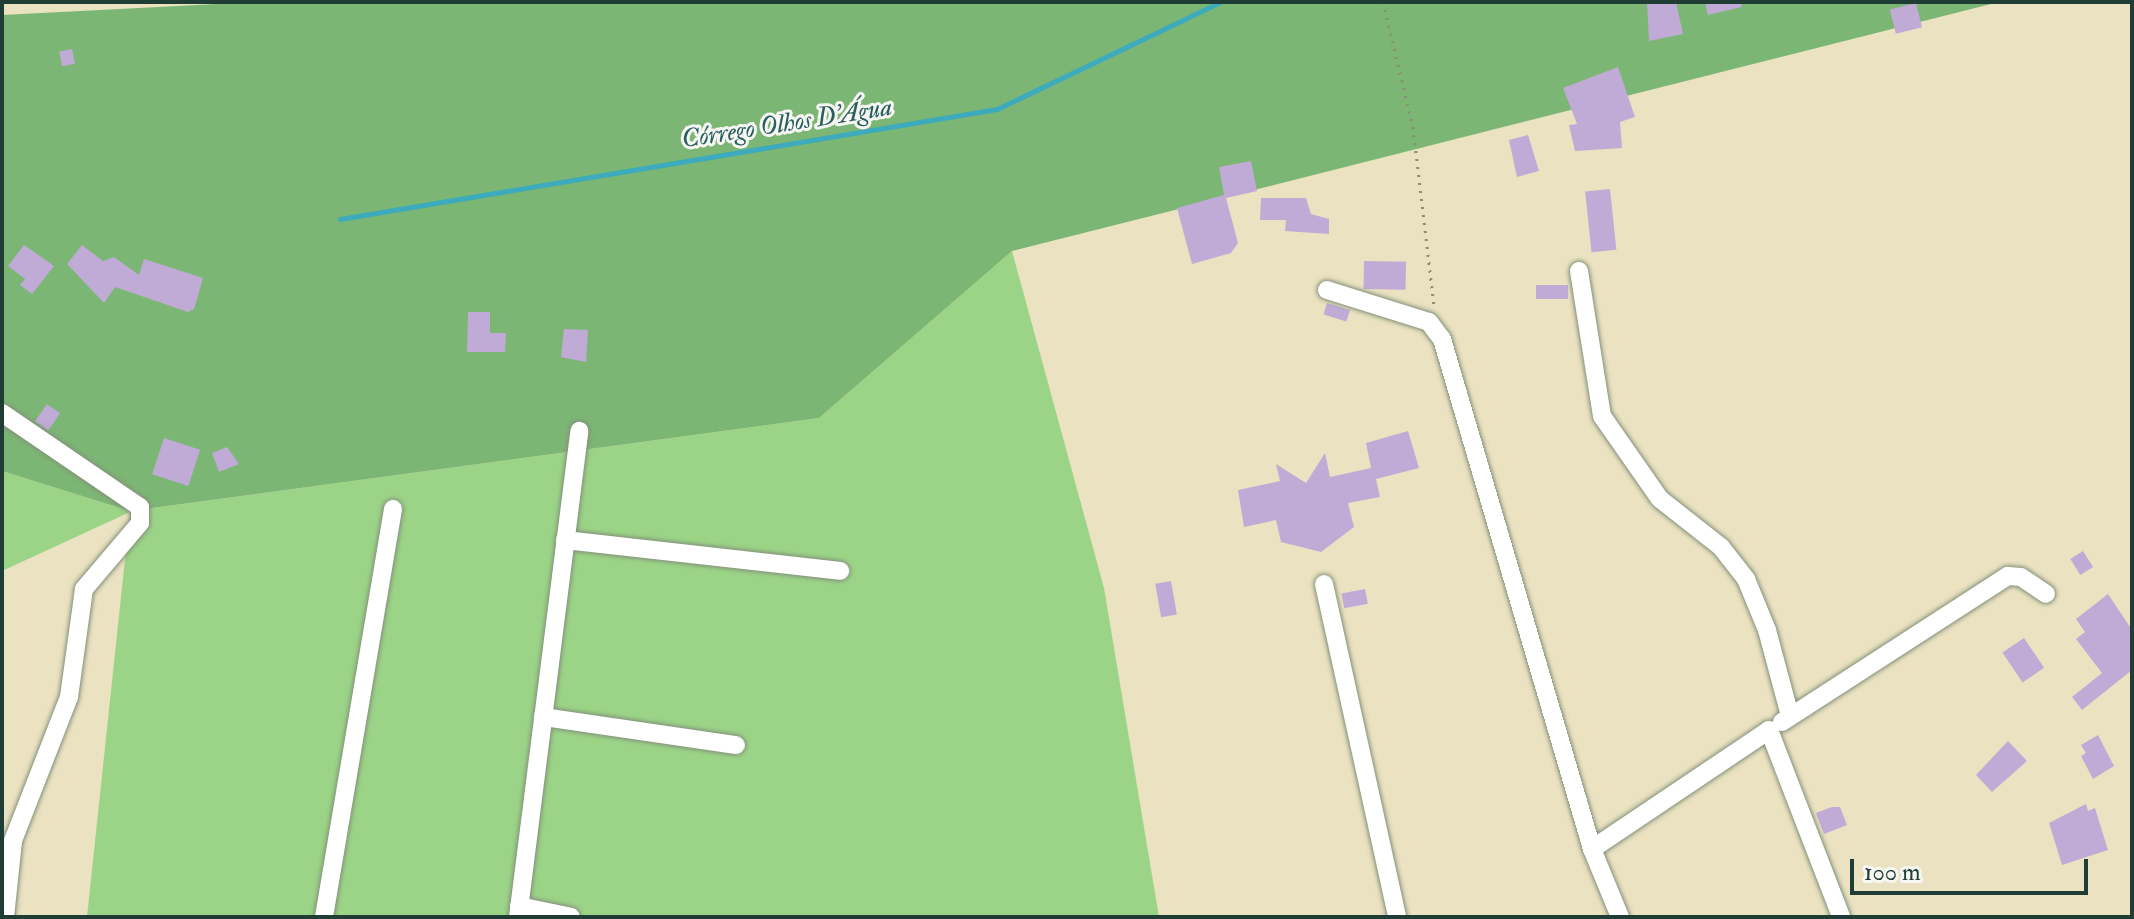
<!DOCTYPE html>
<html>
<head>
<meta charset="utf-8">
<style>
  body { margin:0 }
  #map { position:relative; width:2134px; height:919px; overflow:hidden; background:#eae2c1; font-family:"IM FELL Double Pica",serif }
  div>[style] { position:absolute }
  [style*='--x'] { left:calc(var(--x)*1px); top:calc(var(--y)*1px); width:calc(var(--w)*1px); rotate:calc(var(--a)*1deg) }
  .green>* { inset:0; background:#9bd487 }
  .forest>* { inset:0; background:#7cb674 }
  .stream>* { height:5px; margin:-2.5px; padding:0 2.5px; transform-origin:2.5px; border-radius:2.5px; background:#3eabbd }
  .building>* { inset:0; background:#c0abd6; transform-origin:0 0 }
  .path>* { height:3px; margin-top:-1.5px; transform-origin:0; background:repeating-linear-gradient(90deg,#84907a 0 2px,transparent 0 8px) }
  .roads { filter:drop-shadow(0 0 2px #84907a) drop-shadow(0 0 2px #84907a) }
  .minor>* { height:18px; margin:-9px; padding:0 9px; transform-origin:9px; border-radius:9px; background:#fff }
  span { translate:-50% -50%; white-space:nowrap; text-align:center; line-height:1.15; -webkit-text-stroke:6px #f6f6f2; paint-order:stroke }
  .water-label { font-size:26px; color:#285e5d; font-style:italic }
  .frame { position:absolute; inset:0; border:4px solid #1f3d34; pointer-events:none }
  .scale { position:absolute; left:1850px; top:859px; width:238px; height:36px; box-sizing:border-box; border:4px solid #1f3d34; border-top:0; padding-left:10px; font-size:24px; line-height:28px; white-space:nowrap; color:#1f3d34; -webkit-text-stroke:6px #f6f6f2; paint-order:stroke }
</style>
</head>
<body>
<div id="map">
  <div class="green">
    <i style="clip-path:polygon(1012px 251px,1104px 588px,1159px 917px,87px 917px,130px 512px,2px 571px,2px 471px,130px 511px,819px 418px)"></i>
  </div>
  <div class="forest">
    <i style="clip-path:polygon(257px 2px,1999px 2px,1012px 251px,819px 418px,130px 511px,2px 471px,2px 15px)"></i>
  </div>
  <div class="stream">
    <i style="--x:340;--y:219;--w:666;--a:-9.5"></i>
    <i style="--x:997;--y:109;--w:247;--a:-25.6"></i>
  </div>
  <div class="building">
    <i style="clip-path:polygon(1647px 2px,1676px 2px,1683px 34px,1649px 41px)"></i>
    <i style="clip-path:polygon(1705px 2px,1741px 2px,1742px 7px,1708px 15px)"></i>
    <i style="left:1916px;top:3px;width:25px;height:27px;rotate:76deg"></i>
    <i style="left:72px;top:49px;width:15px;height:13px;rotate:79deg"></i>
    <i style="clip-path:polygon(1618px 67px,1635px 117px,1620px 122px,1622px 148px,1575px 151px,1569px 125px,1577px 124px,1563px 88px)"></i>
    <i style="clip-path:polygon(1528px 135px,1539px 171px,1517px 177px,1509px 140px)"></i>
    <i style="clip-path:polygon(1251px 161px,1257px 191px,1226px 198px,1238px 243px,1231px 253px,1192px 264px,1177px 208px,1224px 195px,1219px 167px)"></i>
    <i style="left:1610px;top:189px;width:61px;height:25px;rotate:84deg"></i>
    <i style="clip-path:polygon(1261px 198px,1306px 198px,1311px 214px,1329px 219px,1329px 234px,1285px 231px,1286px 220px,1260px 220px)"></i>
    <i style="clip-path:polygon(24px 245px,54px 266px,32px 294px,20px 285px,25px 279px,8px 266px)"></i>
    <i style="clip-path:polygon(82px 245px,103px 261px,114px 257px,139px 275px,144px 259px,203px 278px,194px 309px,188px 312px,115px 287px,104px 303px,67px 264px)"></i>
    <i style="left:1364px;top:261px;width:42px;height:28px;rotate:1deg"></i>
    <i style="left:1568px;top:285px;width:14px;height:32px;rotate:90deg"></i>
    <i style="left:1327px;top:303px;width:24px;height:12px;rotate:17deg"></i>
    <i style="clip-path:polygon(468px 312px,490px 312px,490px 333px,506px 333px,505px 352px,467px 352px)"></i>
    <i style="clip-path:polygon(564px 329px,588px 330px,586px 362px,561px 357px)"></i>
    <i style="left:47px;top:404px;width:16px;height:21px;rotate:35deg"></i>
    <i style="clip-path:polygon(1408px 431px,1419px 468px,1376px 479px,1380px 497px,1348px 503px,1354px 527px,1321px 552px,1281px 542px,1276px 520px,1244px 527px,1238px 490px,1280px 481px,1276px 464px,1306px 483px,1325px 453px,1330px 477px,1371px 468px,1366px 443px)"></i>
    <i style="left:164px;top:438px;width:38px;height:38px;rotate:18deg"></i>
    <i style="clip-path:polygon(227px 447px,239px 464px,219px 472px,212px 453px)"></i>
    <i style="left:2083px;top:551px;width:19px;height:15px;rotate:58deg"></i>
    <i style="left:1171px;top:581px;width:34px;height:16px;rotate:80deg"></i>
    <i style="left:1365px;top:589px;width:15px;height:24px;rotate:79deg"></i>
    <i style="clip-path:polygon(2108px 594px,2132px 630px,2132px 670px,2082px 710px,2072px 697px,2102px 673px,2076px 639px,2085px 632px,2076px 619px)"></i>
    <i style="left:2024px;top:638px;width:36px;height:26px;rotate:56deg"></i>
    <i style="clip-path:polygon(2098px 735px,2114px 766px,2093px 779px,2081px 756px,2086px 753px,2081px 745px)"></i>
    <i style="clip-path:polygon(2008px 741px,2027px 761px,1992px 792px,1976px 775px)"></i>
    <i style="clip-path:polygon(2086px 804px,2088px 811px,2095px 808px,2108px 850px,2062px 865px,2049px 823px)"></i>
    <i style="clip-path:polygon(1832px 807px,1840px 807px,1847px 825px,1824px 834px,1816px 813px)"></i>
  </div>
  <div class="path">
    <i style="--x:1383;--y:2;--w:129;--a:76.5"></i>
    <i style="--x:1413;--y:127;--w:179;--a:83.3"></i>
  </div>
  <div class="roads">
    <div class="minor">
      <i style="--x:1579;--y:271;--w:147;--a:81"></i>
      <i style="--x:1602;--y:416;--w:101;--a:55.1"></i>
      <i style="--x:1660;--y:499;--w:78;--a:38.2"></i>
      <i style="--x:1721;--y:547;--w:41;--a:52"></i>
      <i style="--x:1746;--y:579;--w:55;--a:67.6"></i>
      <i style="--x:1767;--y:630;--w:89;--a:75"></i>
      <i style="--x:1327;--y:290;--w:107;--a:17.4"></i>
      <i style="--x:1429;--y:322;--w:21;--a:53"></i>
      <i style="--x:1442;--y:339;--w:532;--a:73.61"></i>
      <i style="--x:1592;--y:849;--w:74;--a:67.6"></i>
      <i style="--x:2;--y:413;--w:167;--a:34.3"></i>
      <i style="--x:140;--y:507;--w:16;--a:90"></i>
      <i style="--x:140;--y:523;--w:87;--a:130.3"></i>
      <i style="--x:84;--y:589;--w:109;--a:97.9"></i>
      <i style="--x:69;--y:697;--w:155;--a:111.3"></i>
      <i style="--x:13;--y:841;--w:76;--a:96"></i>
      <i style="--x:565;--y:540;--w:277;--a:6.4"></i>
      <i style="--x:1324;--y:584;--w:341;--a:77.6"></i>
      <i style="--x:543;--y:717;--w:195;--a:8.3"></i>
      <i style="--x:1782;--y:722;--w:269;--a:-32.9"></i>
      <i style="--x:2008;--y:576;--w:13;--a:4"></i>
      <i style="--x:2021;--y:577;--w:30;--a:34"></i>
      <i style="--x:1592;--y:849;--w:213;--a:-33.9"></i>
      <i style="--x:1769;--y:730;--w:200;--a:68.9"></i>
      <i style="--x:519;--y:906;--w:53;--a:11.9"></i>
      <i style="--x:324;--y:917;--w:414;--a:-80.4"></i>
      <i style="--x:518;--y:917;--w:490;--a:-82.8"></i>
    </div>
  </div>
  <div class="water-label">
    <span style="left:787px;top:124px;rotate:-9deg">Córrego Olhos D'Água</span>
  </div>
  <div class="frame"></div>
  <div class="scale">100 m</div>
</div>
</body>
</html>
